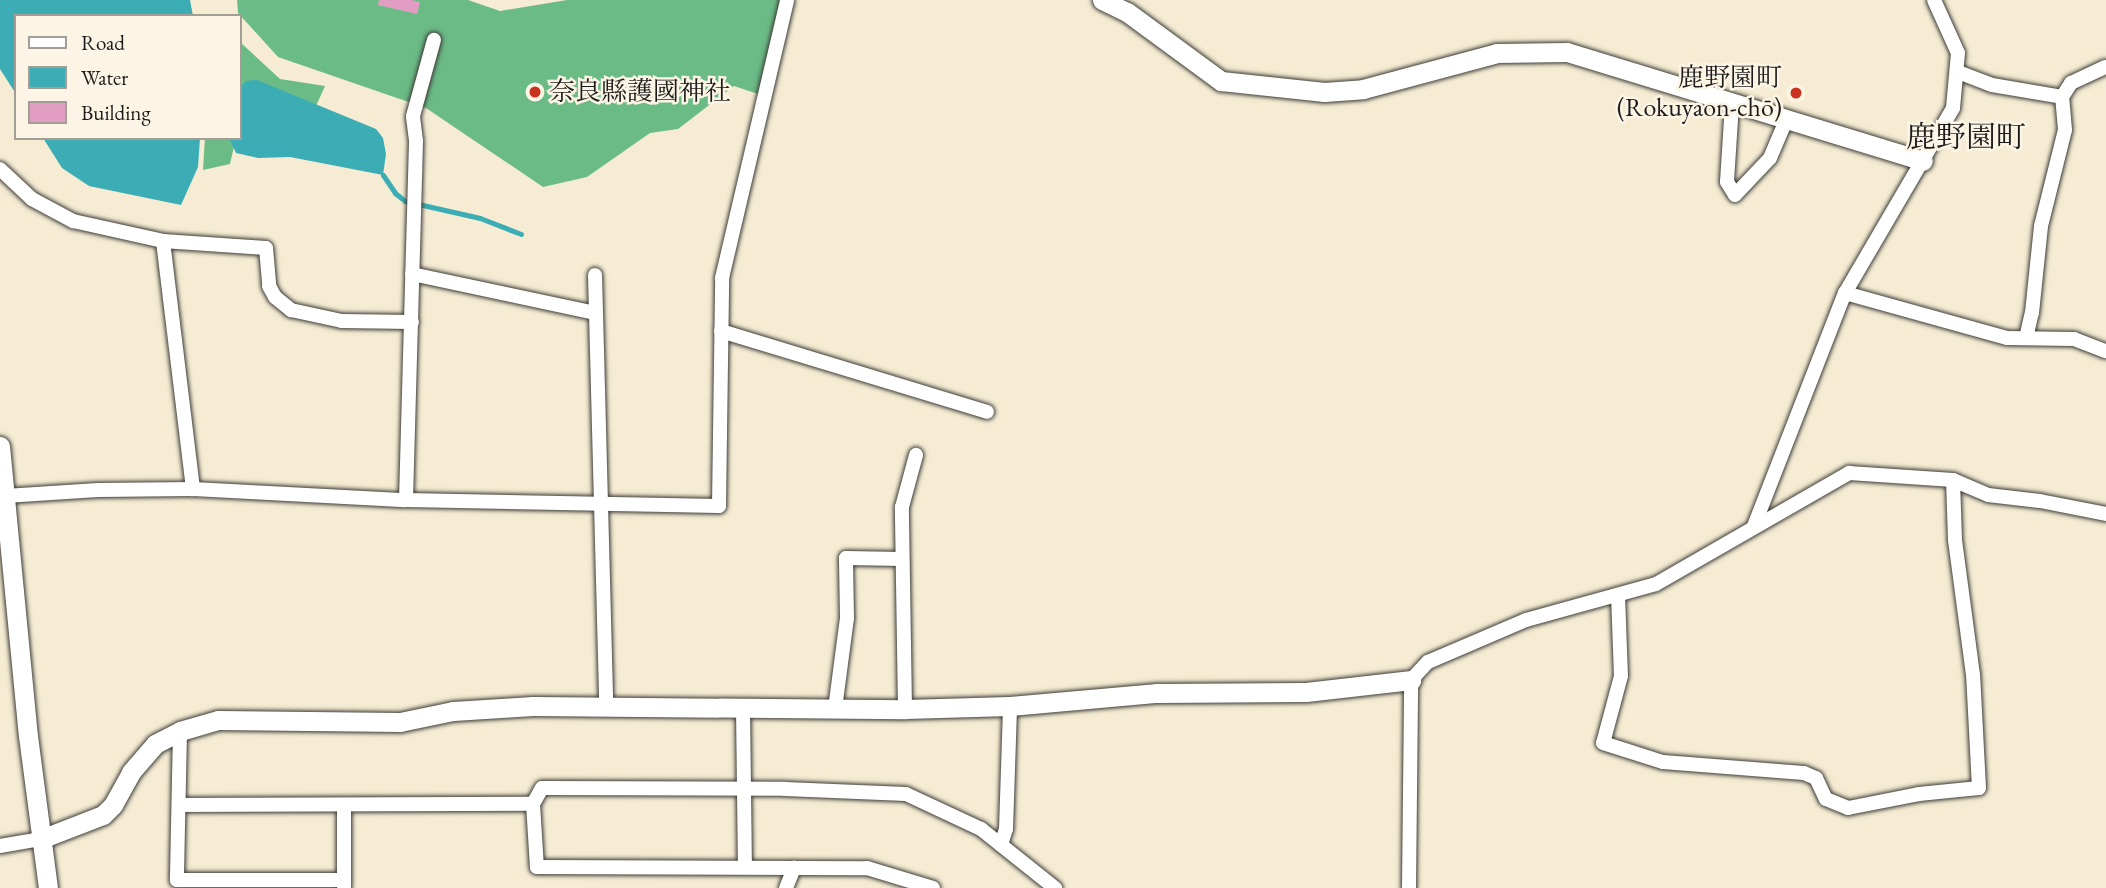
<!DOCTYPE html>
<html>
<head>
<meta charset="utf-8">
<style>
  body { margin:0 }
  #map { position:relative; width:2106px; height:888px; overflow:hidden; background:#f5ecd3; font-family:"EB Garamond","Noto Serif JP",serif }
  div>[style] { position:absolute }
  [style*='--x'] { left:calc(var(--x)*1px); top:calc(var(--y)*1px); width:calc(var(--w)*1px); rotate:calc(var(--a)*1deg) }
  .forest>* { inset:0; background:#6bbb86 }
  .water>* { inset:0; background:#3cadb5 }
  .stream>* { height:5px; margin:-2.5px; padding:0 2.5px; transform-origin:2.5px; border-radius:2.5px; background:#3cadb5 }
  .building>* { inset:0; background:#e29ec2 }
  .roads { filter:drop-shadow(0 0 2px #3d3b37) drop-shadow(0 0 2px #3d3b37) }
  .street>* { height:14px; margin:-7px; padding:0 7px; transform-origin:7px; border-radius:7px; background:#fff }
  .secondary>* { height:19px; margin:-9.5px; padding:0 9.5px; transform-origin:9.5px; border-radius:9.5px; background:#fff }
  .dots>* { width:19px; height:19px; translate:-50% -50%; box-sizing:border-box; border:4px solid #fcf5e5; border-radius:50% }
  span { translate:-50% -50%; white-space:nowrap; text-align:center; line-height:1.15; -webkit-text-stroke:5px #fcf5e5; paint-order:stroke }
  .poi-label { font-size:26px; color:#1c1c1c }
  .right { translate:-100% -50%; text-align:right }
  .left { translate:0 -50%; text-align:left }
  .quarter-label { font-size:30px; color:#1c1c1c }
  .legend { position:absolute; left:14px; top:14px; width:228px; height:126px; box-sizing:border-box; background:#fcf5e5; border:2px solid #a29e95; margin:0; padding:9px 12px; list-style:none; font-size:21px; color:#1c1c1c }
  .legend li { display:flex; align-items:center; gap:14px; height:35px }
  .legend b { width:35px; border:2px solid #a29e95 }
</style>
</head>
<body>
<div id="map">
  <div class="forest">
    <i style="clip-path:polygon(237px 0,468px 0,500px 11px,567px 0,781px 0,758px 94px,734px 86px,678px 129px,650px 133px,587px 177px,543px 187px,426px 108px,278px 57px,238px 13px)"></i>
    <i style="clip-path:polygon(240px 42px,280px 79px,325px 86px,312px 115px,240px 121px)"></i>
    <i style="clip-path:polygon(205px 138px,236px 138px,230px 164px,203px 170px)"></i>
  </div>
  <div class="water">
    <i style="clip-path:polygon(0 0,190px 0,193px 16px,16px 16px,16px 94px,0 69px)"></i>
    <i style="clip-path:polygon(257px 80px,376px 129px,383px 138px,386px 154px,383px 175px,290px 157px,258px 158px,236px 153px,229px 138px,240px 138px,240px 87px,246px 81px)"></i>
    <i style="clip-path:polygon(43px 138px,200px 138px,198px 167px,181px 205px,89px 186px,62px 168px)"></i>
  </div>
  <div class="stream">
    <i style="--x:383;--y:175;--w:22;--a:56"></i>
    <i style="--x:395;--y:193;--w:13;--a:39"></i>
    <i style="--x:405;--y:201;--w:77;--a:12.8"></i>
    <i style="--x:480;--y:218;--w:44;--a:21.3"></i>
  </div>
  <div class="building">
    <i style="clip-path:polygon(379px 0,412px 0,420px 2px,417px 14px,378px 5px)"></i>
  </div>
  <div class="roads">
    <div class="street">
      <i style="--x:1958;--y:72;--w:36;--a:21"></i>
      <i style="--x:1992;--y:85;--w:71;--a:9.7"></i>
      <i style="--x:1732;--y:104;--w:78;--a:93.7"></i>
      <i style="--x:1727;--y:182;--w:15;--a:58"></i>
      <i style="--x:1735;--y:195;--w:51;--a:-46.6"></i>
      <i style="--x:1770;--y:158;--w:43;--a:-67"></i>
      <i style="--x:0;--y:169;--w:44;--a:43.2"></i>
      <i style="--x:32;--y:199;--w:47;--a:28.2"></i>
      <i style="--x:73;--y:221;--w:92;--a:12.5"></i>
      <i style="--x:163;--y:241;--w:103;--a:3.9"></i>
      <i style="--x:266;--y:248;--w:38;--a:85"></i>
      <i style="--x:269;--y:286;--w:13;--a:61"></i>
      <i style="--x:275;--y:297;--w:21;--a:39"></i>
      <i style="--x:291;--y:310;--w:52;--a:12.2"></i>
      <i style="--x:342;--y:321;--w:70;--a:0.8"></i>
      <i style="--x:163;--y:241;--w:250;--a:83.1"></i>
      <i style="--x:412;--y:274;--w:188;--a:12"></i>
      <i style="--x:595;--y:275;--w:431;--a:88.5"></i>
      <i style="--x:1845;--y:293;--w:168;--a:15.5"></i>
      <i style="--x:2007;--y:338;--w:67;--a:0.9"></i>
      <i style="--x:2074;--y:339;--w:34;--a:21"></i>
      <i style="--x:721;--y:331;--w:278;--a:16.9"></i>
      <i style="--x:2026;--y:338;--w:26;--a:-77"></i>
      <i style="--x:2032;--y:313;--w:87;--a:-84.1"></i>
      <i style="--x:2041;--y:226;--w:99;--a:-76"></i>
      <i style="--x:2065;--y:130;--w:33;--a:-95"></i>
      <i style="--x:2062;--y:97;--w:17;--a:-57"></i>
      <i style="--x:2071;--y:83;--w:38;--a:-25"></i>
      <i style="--x:5;--y:496;--w:93;--a:-3.7"></i>
      <i style="--x:98;--y:490;--w:95;--a:-0.6"></i>
      <i style="--x:193;--y:489;--w:213;--a:3"></i>
      <i style="--x:406;--y:500;--w:313;--a:1.1"></i>
      <i style="--x:719;--y:506;--w:228;--a:-89.2"></i>
      <i style="--x:722;--y:278;--w:285;--a:-76.8"></i>
      <i style="--x:406;--y:500;--w:359;--a:-88.4"></i>
      <i style="--x:416;--y:141;--w:25;--a:-97"></i>
      <i style="--x:413;--y:116;--w:79;--a:-74.6"></i>
      <i style="--x:1754;--y:526;--w:250;--a:-68.7"></i>
      <i style="--x:1845;--y:293;--w:214;--a:-59.7"></i>
      <i style="--x:1953;--y:108;--w:55;--a:-84.8"></i>
      <i style="--x:1958;--y:53;--w:58;--a:-114.4"></i>
      <i style="--x:1618;--y:595;--w:81;--a:87.9"></i>
      <i style="--x:1621;--y:676;--w:69;--a:105"></i>
      <i style="--x:1603;--y:743;--w:63;--a:17.6"></i>
      <i style="--x:1663;--y:762;--w:141;--a:4.5"></i>
      <i style="--x:1804;--y:773;--w:13;--a:23"></i>
      <i style="--x:1816;--y:778;--w:23;--a:65"></i>
      <i style="--x:1826;--y:799;--w:24;--a:22"></i>
      <i style="--x:1848;--y:808;--w:72;--a:-11.2"></i>
      <i style="--x:1919;--y:794;--w:60;--a:-5.7"></i>
      <i style="--x:1979;--y:788;--w:113;--a:-93"></i>
      <i style="--x:1973;--y:675;--w:136;--a:-97.6"></i>
      <i style="--x:1955;--y:540;--w:60;--a:-91.9"></i>
      <i style="--x:743;--y:708;--w:159;--a:89.3"></i>
      <i style="--x:835;--y:709;--w:92;--a:-82.5"></i>
      <i style="--x:847;--y:618;--w:60;--a:-91"></i>
      <i style="--x:846;--y:558;--w:56;--a:1"></i>
      <i style="--x:905;--y:709;--w:202;--a:-90.9"></i>
      <i style="--x:902;--y:507;--w:54;--a:-74.9"></i>
      <i style="--x:180;--y:731;--w:149;--a:91.2"></i>
      <i style="--x:177;--y:880;--w:167;--a:0"></i>
      <i style="--x:533;--y:804;--w:18;--a:-61"></i>
      <i style="--x:542;--y:788;--w:243;--a:0.2"></i>
      <i style="--x:785;--y:789;--w:121;--a:2.4"></i>
      <i style="--x:906;--y:794;--w:83;--a:25"></i>
      <i style="--x:981;--y:829;--w:95;--a:38.6"></i>
      <i style="--x:179;--y:805;--w:354;--a:-0.2"></i>
      <i style="--x:533;--y:804;--w:63;--a:86.4"></i>
      <i style="--x:537;--y:867;--w:330;--a:0.2"></i>
      <i style="--x:867;--y:868;--w:69;--a:16.9"></i>
      <i style="--x:1001;--y:845;--w:17;--a:-73"></i>
      <i style="--x:1006;--y:829;--w:123;--a:-88.1"></i>
      <i style="--x:0;--y:846;--w:42;--a:-9.7"></i>
      <i style="--x:344;--y:887;--w:82;--a:-90"></i>
      <i style="--x:786;--y:888;--w:22;--a:-68"></i>
      <i style="--x:1409;--y:888;--w:208;--a:-89.4"></i>
      <i style="--x:1411;--y:680;--w:25;--a:-47"></i>
      <i style="--x:1428;--y:662;--w:107;--a:-23.2"></i>
      <i style="--x:1526;--y:620;--w:135;--a:-15.5"></i>
      <i style="--x:1656;--y:584;--w:223;--a:-29.9"></i>
      <i style="--x:1849;--y:473;--w:104;--a:3.9"></i>
      <i style="--x:1953;--y:480;--w:38;--a:23"></i>
      <i style="--x:1988;--y:495;--w:52;--a:6.6"></i>
      <i style="--x:2040;--y:501;--w:67;--a:11.1"></i>
    </div>
    <div class="secondary">
      <i style="--x:1102;--y:0;--w:28;--a:26"></i>
      <i style="--x:1127;--y:12;--w:117;--a:36.3"></i>
      <i style="--x:1221;--y:81;--w:104;--a:6.1"></i>
      <i style="--x:1324;--y:92;--w:39;--a:-4"></i>
      <i style="--x:1363;--y:89;--w:139;--a:-15"></i>
      <i style="--x:1497;--y:53;--w:70;--a:-0.8"></i>
      <i style="--x:1567;--y:52;--w:372;--a:17"></i>
      <i style="--x:0;--y:446;--w:291;--a:84.5"></i>
      <i style="--x:28;--y:736;--w:153;--a:82.5"></i>
      <i style="--x:41;--y:839;--w:66;--a:-21.2"></i>
      <i style="--x:103;--y:815;--w:14;--a:-45"></i>
      <i style="--x:113;--y:805;--w:38;--a:-61"></i>
      <i style="--x:131;--y:772;--w:37;--a:-49"></i>
      <i style="--x:155;--y:744;--w:28;--a:-27"></i>
      <i style="--x:180;--y:731;--w:40;--a:-16"></i>
      <i style="--x:218;--y:720;--w:182;--a:0.6"></i>
      <i style="--x:400;--y:722;--w:54;--a:-11.7"></i>
      <i style="--x:453;--y:711;--w:80;--a:-3.6"></i>
      <i style="--x:533;--y:706;--w:372;--a:0.5"></i>
      <i style="--x:905;--y:709;--w:105;--a:-1.6"></i>
      <i style="--x:1010;--y:706;--w:148;--a:-5.1"></i>
      <i style="--x:1157;--y:693;--w:149;--a:-0.4"></i>
      <i style="--x:1306;--y:692;--w:106;--a:-6.5"></i>
    </div>
  </div>
  <div class="dots">
    <i style="left:535px;top:92px;background:#c8321e"></i>
    <i style="left:1796px;top:93px;background:#c8321e"></i>
  </div>
  <div class="poi-label">
    <span class="right" style="left:1782px;top:93px">鹿野園町<br>(Rokuyaon-chō)</span>
    <span class="left" style="left:549px;top:92px">奈良縣護國神社</span>
  </div>
  <div class="quarter-label">
    <span style="left:1966px;top:137px">鹿野園町</span>
  </div>
  <ul class="legend">
  <li><b style="height:9px;background:#fff"></b>Road</li>
  <li><b style="height:19px;background:#3cadb5"></b>Water</li>
  <li><b style="height:19px;background:#e29ec2"></b>Building</li>
  </ul>
</div>
</body>
</html>
